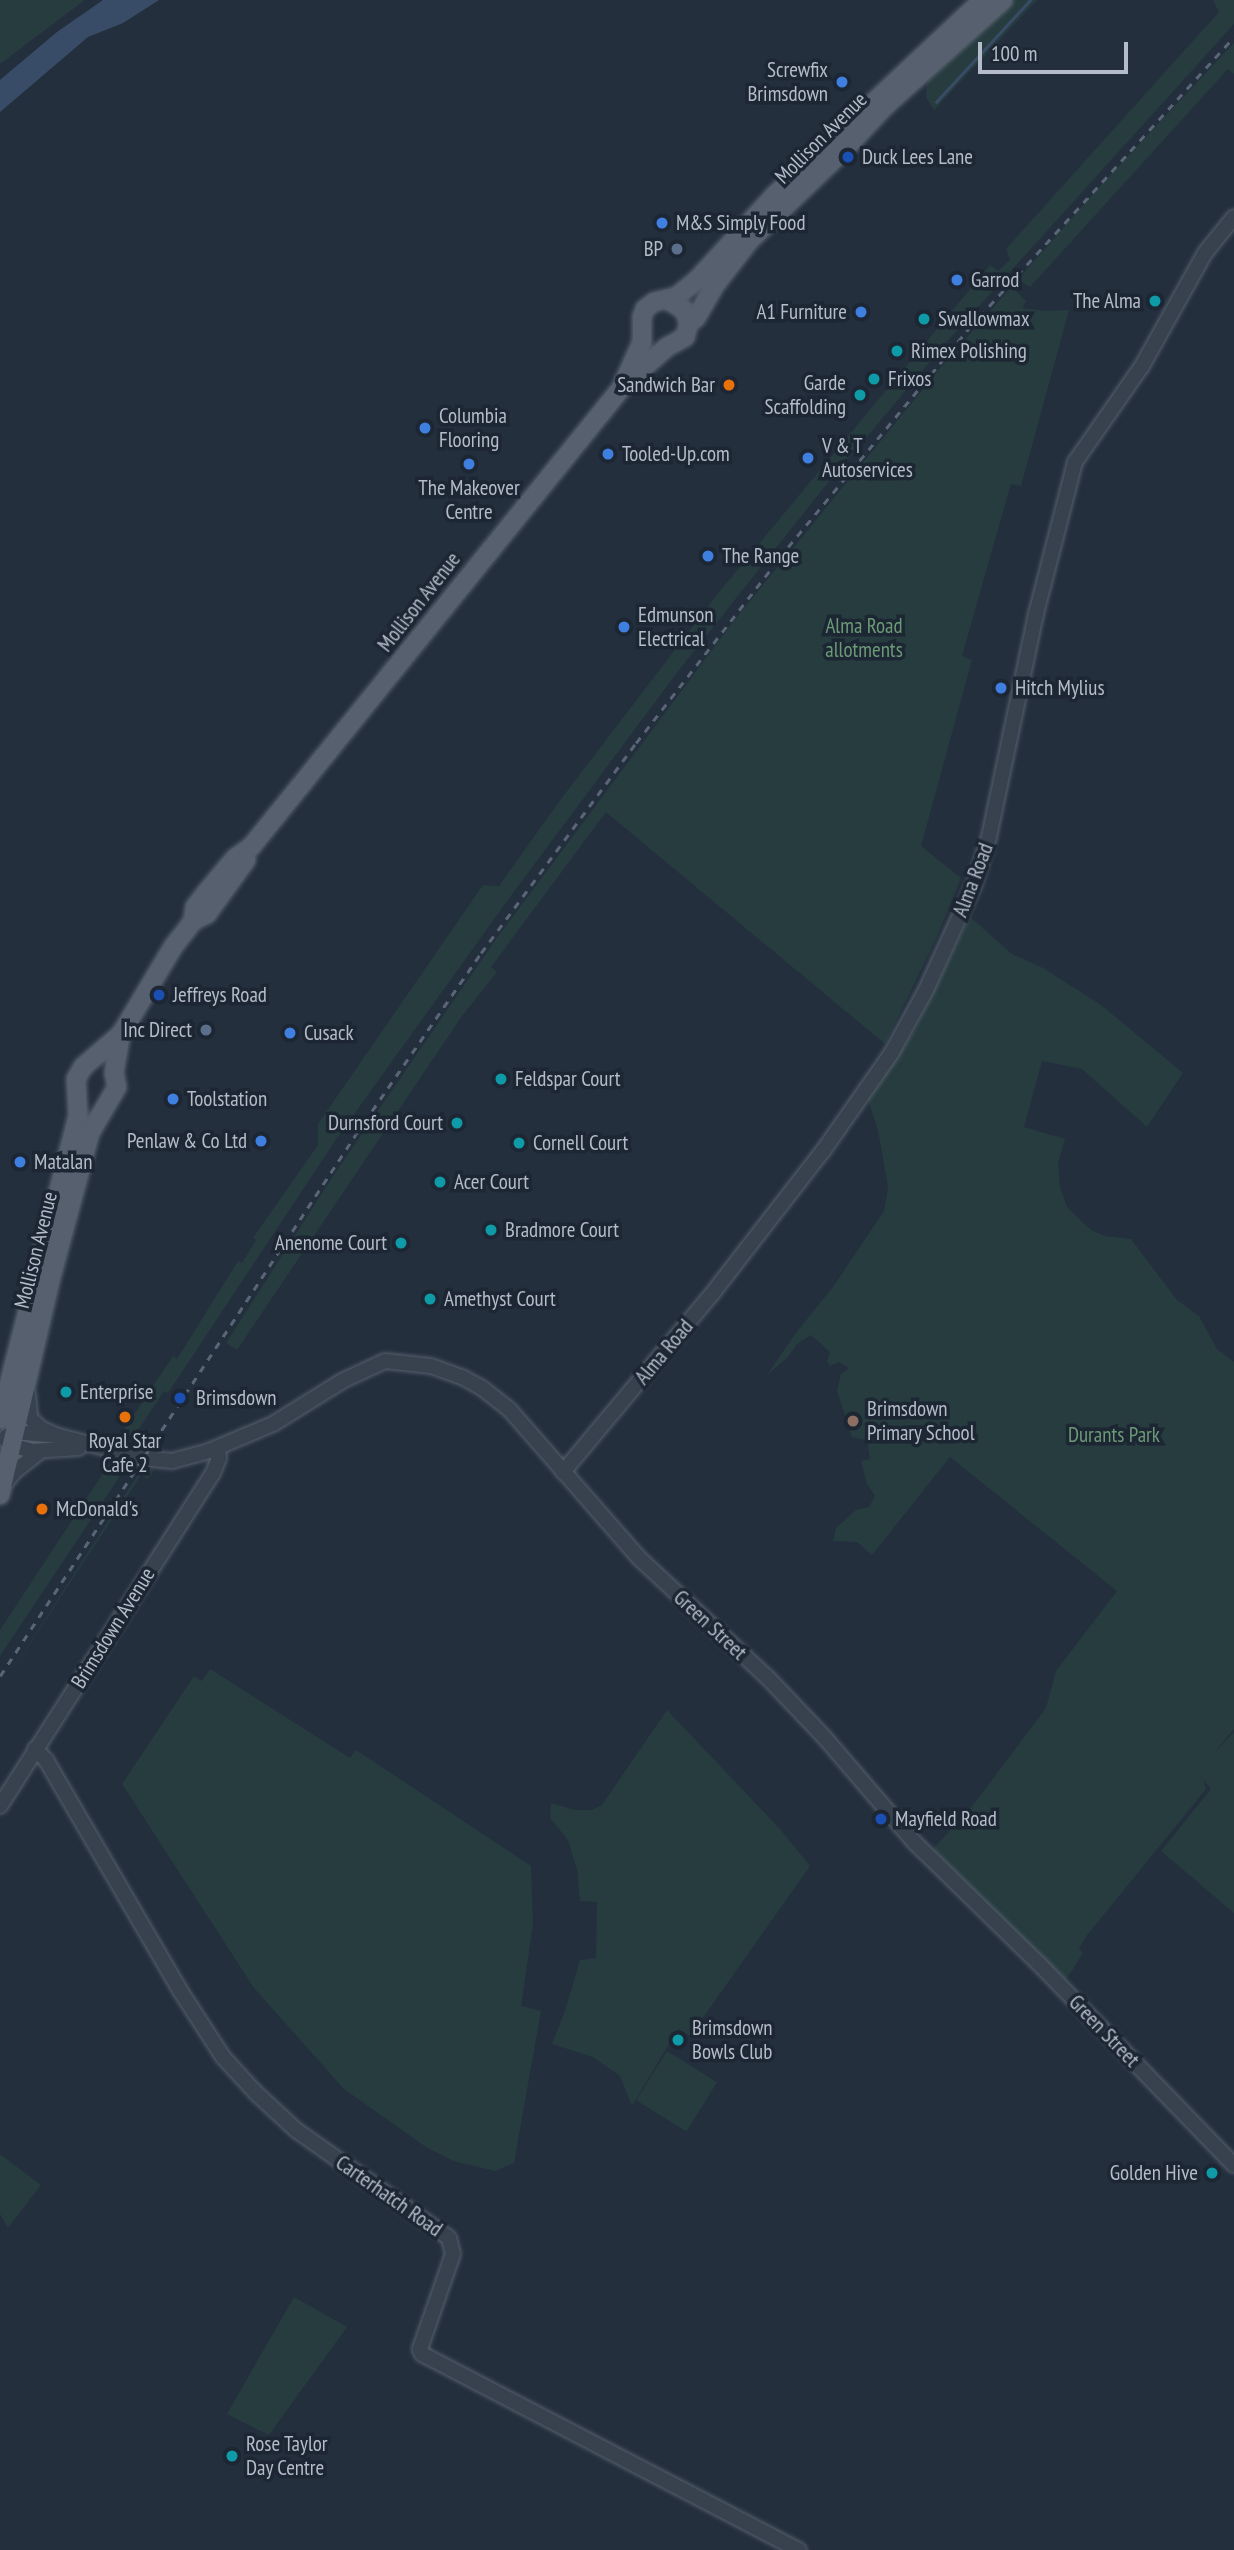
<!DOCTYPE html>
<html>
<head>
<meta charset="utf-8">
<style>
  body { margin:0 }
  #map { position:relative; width:1234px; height:2550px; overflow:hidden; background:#242f3e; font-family:"PT Sans Narrow",sans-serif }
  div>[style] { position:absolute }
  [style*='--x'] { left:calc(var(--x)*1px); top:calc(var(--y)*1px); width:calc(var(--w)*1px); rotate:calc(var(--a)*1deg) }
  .green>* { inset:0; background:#263c3f; transform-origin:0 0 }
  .water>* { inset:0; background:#394c67 }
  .stream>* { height:2.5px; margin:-1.25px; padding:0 1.25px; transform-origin:1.25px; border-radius:1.25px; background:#394c67 }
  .roads { filter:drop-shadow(0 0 2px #565f6c) drop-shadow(0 0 2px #565f6c) }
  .minor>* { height:14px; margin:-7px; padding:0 7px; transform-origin:7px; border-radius:7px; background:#38414e }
  .major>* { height:18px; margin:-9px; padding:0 9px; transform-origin:9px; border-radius:9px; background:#56606e }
  .rail>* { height:2.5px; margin-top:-1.25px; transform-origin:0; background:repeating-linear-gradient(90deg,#5a6575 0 7px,transparent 0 14px) }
  .dots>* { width:19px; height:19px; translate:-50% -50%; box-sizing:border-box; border:4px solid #1d2633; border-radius:50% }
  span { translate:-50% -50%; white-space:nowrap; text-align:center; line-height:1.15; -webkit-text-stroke:7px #1d2633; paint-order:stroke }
  .poi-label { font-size:21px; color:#b4bcc9 }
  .right { translate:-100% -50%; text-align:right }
  .left { translate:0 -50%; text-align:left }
  .street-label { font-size:21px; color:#b4bcc9 }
  .park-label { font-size:21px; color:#6b9a76 }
  .scale { position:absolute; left:978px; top:42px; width:150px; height:32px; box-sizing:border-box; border:4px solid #b4bcc9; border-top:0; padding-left:9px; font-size:21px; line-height:24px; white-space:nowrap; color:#b4bcc9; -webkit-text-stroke:5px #1d2633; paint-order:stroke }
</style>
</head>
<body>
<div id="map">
  <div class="green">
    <i style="clip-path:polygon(0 0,85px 0,0 64px)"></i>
    <i style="clip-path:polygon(1015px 0,1037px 0,934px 110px,926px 97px,927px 81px)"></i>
    <i style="clip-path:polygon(1213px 0,1234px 0,1234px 24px,943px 346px,818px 495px,676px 674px,510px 897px,337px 1138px,168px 1393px,164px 1391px,135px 1435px,126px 1435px,125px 1428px,173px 1356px,177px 1359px,238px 1261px,242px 1263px,256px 1240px,253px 1238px,318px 1145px,318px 1124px,483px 885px,499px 886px,558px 803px,719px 592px,990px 265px,998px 271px,1010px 260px,1006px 249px,1219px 12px)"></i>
    <i style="clip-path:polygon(1234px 43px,1234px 74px,1228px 69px,1030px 287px,1022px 282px,1015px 290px,1026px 301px,1022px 308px,1046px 311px,1069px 310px,1021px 486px,1011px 484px,962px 656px,972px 660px,921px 846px,961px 878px,936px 939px,885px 1044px,606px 812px,491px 967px,497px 972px,462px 1016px,237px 1350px,226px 1343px,333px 1176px,496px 939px,736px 618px,946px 361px,1102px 184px)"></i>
    <i style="clip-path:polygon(970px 917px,1012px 954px,1043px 968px,1101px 1005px,1183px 1073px,1147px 1127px,1082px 1069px,1042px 1061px,1024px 1127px,1065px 1139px,1058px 1163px,1060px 1187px,1067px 1207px,1091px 1230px,1105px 1236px,1131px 1239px,1177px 1300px,1199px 1316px,1217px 1349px,1234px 1362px,1234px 1729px,1213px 1754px,1234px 1732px,1234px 1913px,1161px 1851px,1211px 1789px,1203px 1780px,1206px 1789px,1088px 1934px,1079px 1948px,1083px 1953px,1066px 1980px,933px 1849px,974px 1804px,1046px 1708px,1056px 1671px,1117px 1591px,950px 1457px,872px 1555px,857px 1542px,833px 1541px,836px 1528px,856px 1510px,869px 1507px,875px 1496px,867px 1484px,861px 1461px,870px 1459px,867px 1440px,852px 1437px,837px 1391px,841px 1374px,849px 1368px,839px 1362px,830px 1366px,827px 1361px,830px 1352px,811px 1335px,797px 1344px,788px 1357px,767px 1375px,795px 1334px,833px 1287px,884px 1211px,888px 1187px,878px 1130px,868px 1100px,916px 1028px)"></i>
    <i style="clip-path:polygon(119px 1462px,128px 1464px,0 1656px,0 1630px,109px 1464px)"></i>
    <i style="clip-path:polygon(143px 1467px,154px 1470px,148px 1479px,141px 1475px,0 1689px)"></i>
    <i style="clip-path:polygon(210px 1669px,350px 1758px,356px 1750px,531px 1866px,533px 1924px,521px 2006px,541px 2011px,514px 2163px,495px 2171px,453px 2161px,426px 2147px,344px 2089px,254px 1988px,122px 1784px,194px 1676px,202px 1681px)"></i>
    <i style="clip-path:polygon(667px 1710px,780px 1829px,810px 1866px,690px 2036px,678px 2029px,632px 2106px,620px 2076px,593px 2057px,552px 2044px,565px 2011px,580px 1960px,596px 1958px,597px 1902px,580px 1901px,577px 1870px,568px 1840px,550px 1818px,551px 1803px,575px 1810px,592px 1810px,602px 1805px)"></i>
    <i style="left:667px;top:2051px;width:59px;height:58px;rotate:32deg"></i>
    <i style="clip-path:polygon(0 2154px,41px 2185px,8px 2228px,0 2214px)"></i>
    <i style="clip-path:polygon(294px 2297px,347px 2327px,269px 2435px,227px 2414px)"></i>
  </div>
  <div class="water">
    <i style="clip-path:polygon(103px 0,159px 0,123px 23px,88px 37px,0 112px,0 80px,57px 32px)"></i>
  </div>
  <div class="stream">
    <i style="--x:936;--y:102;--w:139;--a:-47.3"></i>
  </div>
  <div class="roads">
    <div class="minor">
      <i style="--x:28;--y:1394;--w:24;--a:85"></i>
      <i style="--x:30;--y:1418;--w:16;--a:43"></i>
      <i style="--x:42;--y:1429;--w:15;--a:23"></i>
      <i style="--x:7;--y:1436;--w:8;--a:-30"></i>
      <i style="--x:14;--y:1432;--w:45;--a:5.1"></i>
      <i style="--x:59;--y:1436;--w:87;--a:14.7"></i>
      <i style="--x:143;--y:1458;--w:29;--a:6"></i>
      <i style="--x:172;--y:1461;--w:38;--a:-15"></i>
      <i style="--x:209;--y:1451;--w:69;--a:-22.9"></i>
      <i style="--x:273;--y:1424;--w:81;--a:-31.9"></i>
      <i style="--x:342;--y:1381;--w:47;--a:-24.9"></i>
      <i style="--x:385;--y:1361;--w:46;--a:6.2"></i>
      <i style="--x:431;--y:1366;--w:33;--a:20"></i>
      <i style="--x:462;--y:1377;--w:23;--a:29"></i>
      <i style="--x:482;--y:1388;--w:34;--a:38"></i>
      <i style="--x:509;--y:1409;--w:199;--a:48.9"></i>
      <i style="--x:640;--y:1559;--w:173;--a:42.9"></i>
      <i style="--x:767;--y:1677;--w:84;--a:46.4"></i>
      <i style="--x:825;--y:1738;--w:137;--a:49.4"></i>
      <i style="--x:914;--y:1842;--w:177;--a:44.3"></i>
      <i style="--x:1041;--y:1966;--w:277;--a:45.9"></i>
      <i style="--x:5;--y:1439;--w:8;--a:45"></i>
      <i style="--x:11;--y:1445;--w:22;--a:16"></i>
      <i style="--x:32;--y:1451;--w:47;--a:-3.7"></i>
      <i style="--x:563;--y:1472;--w:237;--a:-50.1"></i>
      <i style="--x:715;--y:1290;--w:176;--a:-52.2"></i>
      <i style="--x:823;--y:1151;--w:118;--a:-55"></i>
      <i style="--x:891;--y:1054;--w:73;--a:-61.3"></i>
      <i style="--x:926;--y:990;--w:115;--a:-65.4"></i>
      <i style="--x:974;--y:885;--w:50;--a:-72.6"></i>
      <i style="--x:989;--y:837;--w:228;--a:-78.1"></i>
      <i style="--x:1036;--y:614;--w:157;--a:-75.6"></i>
      <i style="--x:1075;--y:462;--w:117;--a:-55.1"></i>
      <i style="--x:1142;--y:366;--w:129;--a:-60.9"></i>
      <i style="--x:1205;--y:253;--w:46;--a:-51.1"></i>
      <i style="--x:4;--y:1485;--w:16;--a:-52"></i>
      <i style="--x:14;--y:1472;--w:34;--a:-38"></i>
      <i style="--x:35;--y:1749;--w:16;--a:45"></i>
      <i style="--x:46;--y:1760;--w:268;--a:59.8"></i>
      <i style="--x:181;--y:1992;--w:77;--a:57.1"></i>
      <i style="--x:223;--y:2057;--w:49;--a:47.5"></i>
      <i style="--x:256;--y:2093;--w:54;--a:42.8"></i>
      <i style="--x:296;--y:2130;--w:187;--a:35.2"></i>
      <i style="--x:449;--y:2238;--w:16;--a:76"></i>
      <i style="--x:453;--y:2254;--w:101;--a:109.2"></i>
      <i style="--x:420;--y:2349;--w:5;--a:68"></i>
      <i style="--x:422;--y:2354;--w:425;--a:27.5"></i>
      <i style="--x:0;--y:1806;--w:395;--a:-57.4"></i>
      <i style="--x:213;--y:1473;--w:16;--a:-68"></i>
      <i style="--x:219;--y:1458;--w:10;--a:-96"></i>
    </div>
    <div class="major">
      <i style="--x:689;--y:323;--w:9;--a:-36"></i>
      <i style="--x:696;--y:318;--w:38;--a:-60"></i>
      <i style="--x:715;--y:285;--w:56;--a:-52.3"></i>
      <i style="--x:749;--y:241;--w:130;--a:-43.8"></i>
      <i style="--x:843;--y:151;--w:62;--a:-47"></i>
      <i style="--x:885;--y:106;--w:159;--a:-41.9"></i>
      <i style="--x:624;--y:382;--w:44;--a:-65.8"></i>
      <i style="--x:642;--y:342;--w:25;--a:-90"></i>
      <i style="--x:642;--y:317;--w:9;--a:-69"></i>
      <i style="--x:645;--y:309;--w:11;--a:-38"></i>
      <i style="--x:654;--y:302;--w:23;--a:-13"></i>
      <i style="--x:676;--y:297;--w:27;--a:-39"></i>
      <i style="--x:697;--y:280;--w:114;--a:-47.5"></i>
      <i style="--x:774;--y:196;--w:287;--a:-43.2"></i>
      <i style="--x:193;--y:921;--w:14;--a:-82"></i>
      <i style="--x:195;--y:907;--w:16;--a:-52"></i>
      <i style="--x:205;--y:894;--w:47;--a:-50.2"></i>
      <i style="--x:235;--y:858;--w:19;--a:-35"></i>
      <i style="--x:251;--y:847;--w:592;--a:-51.1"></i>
      <i style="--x:623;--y:386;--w:59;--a:-41.6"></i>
      <i style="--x:667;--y:347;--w:21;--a:-29"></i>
      <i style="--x:685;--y:337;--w:15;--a:-74"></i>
      <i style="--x:689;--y:323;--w:14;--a:-111"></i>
      <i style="--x:684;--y:310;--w:19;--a:-148"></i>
      <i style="--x:0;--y:1419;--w:314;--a:-75.6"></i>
      <i style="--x:78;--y:1115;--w:36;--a:-93"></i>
      <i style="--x:76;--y:1079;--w:14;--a:-60"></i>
      <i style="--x:83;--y:1067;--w:50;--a:-41"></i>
      <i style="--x:0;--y:1495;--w:227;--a:-76.8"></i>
      <i style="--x:52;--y:1274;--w:146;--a:-74.9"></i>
      <i style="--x:90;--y:1133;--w:53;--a:-59.6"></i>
      <i style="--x:117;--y:1087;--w:14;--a:-102"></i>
      <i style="--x:114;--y:1073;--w:40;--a:-80"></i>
      <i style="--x:121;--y:1034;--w:101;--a:-59.1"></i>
      <i style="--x:173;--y:947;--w:33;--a:-52"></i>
      <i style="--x:193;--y:921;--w:16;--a:-27"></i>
      <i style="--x:207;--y:914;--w:67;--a:-54.2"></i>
    </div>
  </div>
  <div class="rail">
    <i style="--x:0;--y:1676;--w:648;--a:-56.7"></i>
    <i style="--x:356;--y:1134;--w:220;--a:-55.4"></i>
    <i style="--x:481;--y:953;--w:261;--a:-53.6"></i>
    <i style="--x:636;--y:743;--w:248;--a:-52.2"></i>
    <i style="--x:788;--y:547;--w:286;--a:-50.4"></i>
    <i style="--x:970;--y:327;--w:392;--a:-47.7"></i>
  </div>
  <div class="dots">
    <i style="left:842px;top:82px;background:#3f7fe0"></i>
    <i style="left:848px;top:157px;background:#1a4fb4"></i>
    <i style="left:662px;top:223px;background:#3f7fe0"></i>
    <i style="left:677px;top:249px;background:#5c6f8a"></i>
    <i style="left:957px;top:280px;background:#3f7fe0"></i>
    <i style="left:1155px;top:301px;background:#0f9aa8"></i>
    <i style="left:861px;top:312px;background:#3f7fe0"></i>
    <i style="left:924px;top:319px;background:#0f9aa8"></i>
    <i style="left:897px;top:351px;background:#0f9aa8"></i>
    <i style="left:874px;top:379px;background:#0f9aa8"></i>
    <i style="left:729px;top:385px;background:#e8710a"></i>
    <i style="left:860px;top:395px;background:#0f9aa8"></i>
    <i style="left:425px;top:428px;background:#3f7fe0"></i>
    <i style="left:608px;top:454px;background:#3f7fe0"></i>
    <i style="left:808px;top:458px;background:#3f7fe0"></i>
    <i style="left:469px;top:464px;background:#3f7fe0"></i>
    <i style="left:708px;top:556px;background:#3f7fe0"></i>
    <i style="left:624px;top:627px;background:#3f7fe0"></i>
    <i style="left:1001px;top:688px;background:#3f7fe0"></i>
    <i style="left:159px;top:995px;background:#1a4fb4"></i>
    <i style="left:206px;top:1030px;background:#5c6f8a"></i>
    <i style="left:290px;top:1033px;background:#3f7fe0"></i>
    <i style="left:501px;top:1079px;background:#0f9aa8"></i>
    <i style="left:173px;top:1099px;background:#3f7fe0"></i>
    <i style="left:457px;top:1123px;background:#0f9aa8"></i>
    <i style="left:261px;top:1141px;background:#3f7fe0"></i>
    <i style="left:519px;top:1143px;background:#0f9aa8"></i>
    <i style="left:20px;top:1162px;background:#3f7fe0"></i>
    <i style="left:440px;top:1182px;background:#0f9aa8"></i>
    <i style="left:491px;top:1230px;background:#0f9aa8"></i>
    <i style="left:401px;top:1243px;background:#0f9aa8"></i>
    <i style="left:430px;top:1299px;background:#0f9aa8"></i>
    <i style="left:66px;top:1392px;background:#0f9aa8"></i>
    <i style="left:180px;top:1398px;background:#1a4fb4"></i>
    <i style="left:125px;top:1417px;background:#e8710a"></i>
    <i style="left:853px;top:1421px;background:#8d6e63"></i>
    <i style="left:42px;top:1509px;background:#e8710a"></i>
    <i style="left:881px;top:1819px;background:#1a4fb4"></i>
    <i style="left:678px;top:2040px;background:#0f9aa8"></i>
    <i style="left:1212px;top:2173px;background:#0f9aa8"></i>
    <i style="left:232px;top:2456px;background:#0f9aa8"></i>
  </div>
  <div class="poi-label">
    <span class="right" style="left:828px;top:82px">Screwfix<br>Brimsdown</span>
    <span class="left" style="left:862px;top:157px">Duck Lees Lane</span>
    <span class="left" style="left:676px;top:223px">M&amp;S Simply Food</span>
    <span class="right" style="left:663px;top:249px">BP</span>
    <span class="left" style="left:971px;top:280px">Garrod</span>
    <span class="right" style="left:1141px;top:301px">The Alma</span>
    <span class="right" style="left:847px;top:312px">A1 Furniture</span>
    <span class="left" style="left:938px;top:319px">Swallowmax</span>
    <span class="left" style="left:911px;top:351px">Rimex Polishing</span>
    <span class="left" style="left:888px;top:379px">Frixos</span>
    <span class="right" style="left:846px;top:395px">Garde<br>Scaffolding</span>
    <span class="right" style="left:715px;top:385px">Sandwich Bar</span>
    <span class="left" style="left:439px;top:428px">Columbia<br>Flooring</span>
    <span class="left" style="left:822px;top:458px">V &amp; T<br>Autoservices</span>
    <span class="left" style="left:622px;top:454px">Tooled-Up.com</span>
    <span style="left:469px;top:500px">The Makeover<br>Centre</span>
    <span class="left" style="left:722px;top:556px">The Range</span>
    <span class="left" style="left:638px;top:627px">Edmunson<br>Electrical</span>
    <span class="left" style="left:1015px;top:688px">Hitch Mylius</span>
    <span class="left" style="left:173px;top:995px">Jeffreys Road</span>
    <span class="right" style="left:192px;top:1030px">Inc Direct</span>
    <span class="left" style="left:304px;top:1033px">Cusack</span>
    <span class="left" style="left:515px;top:1079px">Feldspar Court</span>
    <span class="left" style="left:187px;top:1099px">Toolstation</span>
    <span class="right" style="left:443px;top:1123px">Durnsford Court</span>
    <span class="right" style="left:247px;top:1141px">Penlaw &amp; Co Ltd</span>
    <span class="left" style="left:533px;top:1143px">Cornell Court</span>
    <span class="left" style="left:34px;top:1162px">Matalan</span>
    <span class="left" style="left:454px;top:1182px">Acer Court</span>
    <span class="left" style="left:505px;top:1230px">Bradmore Court</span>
    <span class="right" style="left:387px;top:1243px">Anenome Court</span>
    <span class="left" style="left:444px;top:1299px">Amethyst Court</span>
    <span class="left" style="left:80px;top:1392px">Enterprise</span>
    <span class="left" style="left:196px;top:1398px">Brimsdown</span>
    <span class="left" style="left:867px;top:1421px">Brimsdown<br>Primary School</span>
    <span style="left:125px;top:1453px">Royal Star<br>Cafe 2</span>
    <span class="left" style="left:56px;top:1509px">McDonald's</span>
    <span class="left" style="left:895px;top:1819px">Mayfield Road</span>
    <span class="left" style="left:692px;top:2040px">Brimsdown<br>Bowls Club</span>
    <span class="right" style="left:1198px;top:2173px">Golden Hive</span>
    <span class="left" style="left:246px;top:2456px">Rose Taylor<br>Day Centre</span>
  </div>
  <div class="street-label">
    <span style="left:821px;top:138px;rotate:-45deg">Mollison Avenue</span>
    <span style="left:419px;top:602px;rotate:-52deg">Mollison Avenue</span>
    <span style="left:973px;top:880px;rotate:-69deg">Alma Road</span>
    <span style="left:36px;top:1250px;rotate:-76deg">Mollison Avenue</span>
    <span style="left:664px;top:1352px;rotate:-50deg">Alma Road</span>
    <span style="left:710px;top:1625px;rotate:43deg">Green Street</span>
    <span style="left:113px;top:1628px;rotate:-58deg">Brimsdown Avenue</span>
    <span style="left:1104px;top:2031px;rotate:46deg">Green Street</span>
    <span style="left:389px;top:2196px;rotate:35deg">Carterhatch Road</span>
  </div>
  <div class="park-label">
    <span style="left:864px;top:638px">Alma Road<br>allotments</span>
    <span style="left:1114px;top:1435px">Durants Park</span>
  </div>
  <div class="scale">100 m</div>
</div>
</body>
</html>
